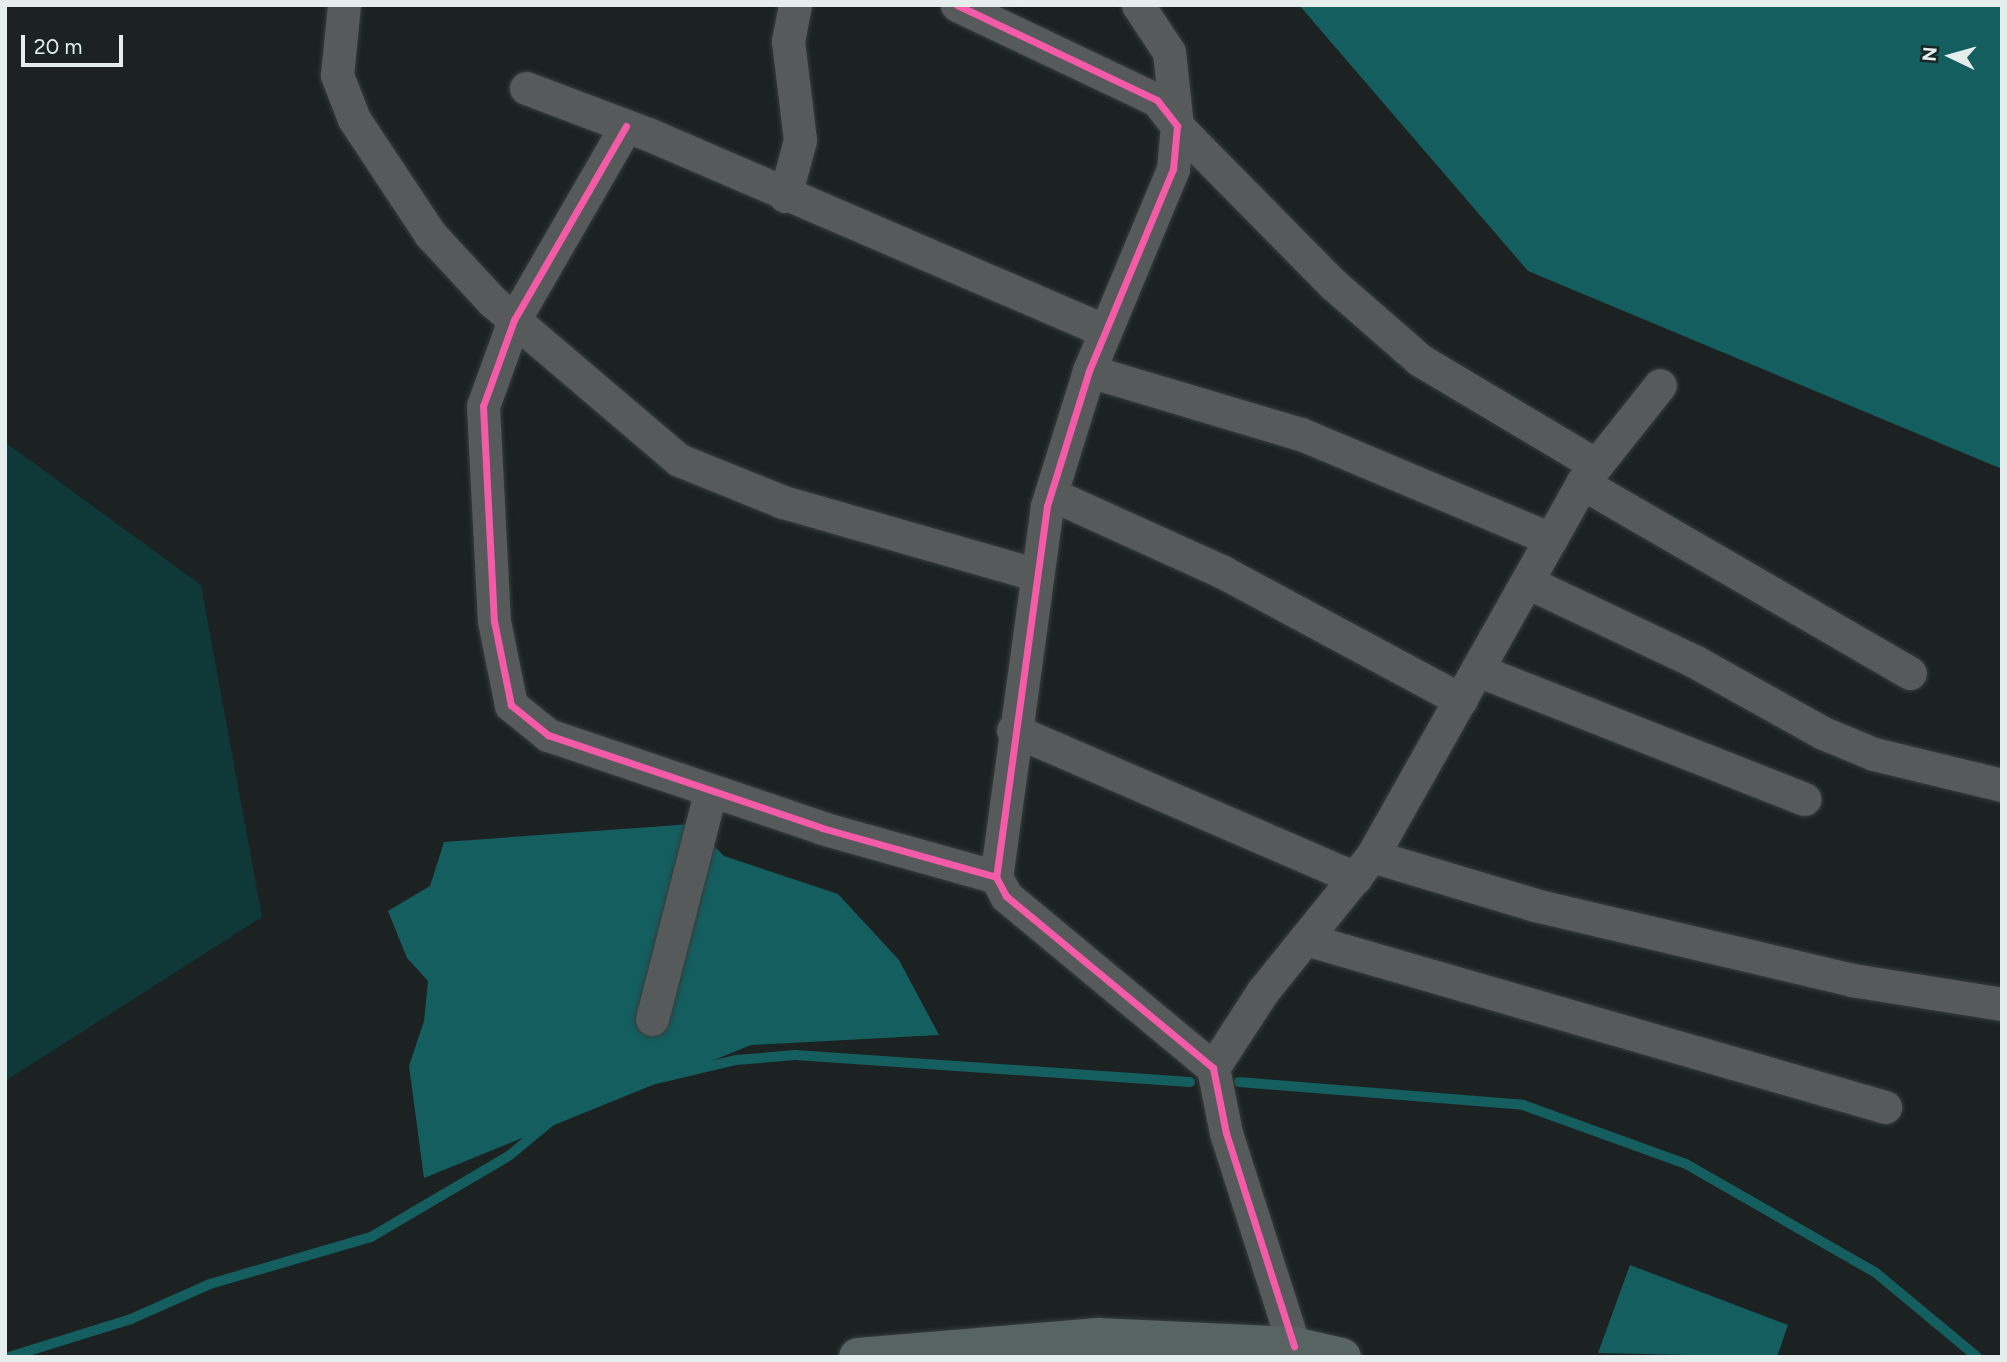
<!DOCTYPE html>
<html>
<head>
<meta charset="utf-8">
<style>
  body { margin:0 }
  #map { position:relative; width:2007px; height:1362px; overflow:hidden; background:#1c2222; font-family:Figtree,sans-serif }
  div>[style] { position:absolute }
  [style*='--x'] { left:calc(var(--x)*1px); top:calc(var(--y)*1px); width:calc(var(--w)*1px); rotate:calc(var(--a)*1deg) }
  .green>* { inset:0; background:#0f3838 }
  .water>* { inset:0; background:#145e5f }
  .stream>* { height:10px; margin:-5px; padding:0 5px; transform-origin:5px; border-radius:5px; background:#145e5f }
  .roads { filter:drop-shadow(0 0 2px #363c3c) drop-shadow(0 0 2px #363c3c) }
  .street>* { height:33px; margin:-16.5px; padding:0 16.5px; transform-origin:16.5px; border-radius:16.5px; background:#565a5a }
  .primary>* { height:38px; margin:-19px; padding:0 19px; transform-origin:19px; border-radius:19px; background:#586363 }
  .cycleway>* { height:7px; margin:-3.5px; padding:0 3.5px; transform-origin:3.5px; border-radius:3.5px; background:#f35aa7 }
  span { translate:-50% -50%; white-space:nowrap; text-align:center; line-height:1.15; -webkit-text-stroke:7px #192525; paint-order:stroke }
  .frame { position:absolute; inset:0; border:7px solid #e5eded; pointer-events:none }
  .north { position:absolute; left:1916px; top:21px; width:70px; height:70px; -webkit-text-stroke:5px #192525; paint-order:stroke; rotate:275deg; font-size:19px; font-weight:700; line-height:28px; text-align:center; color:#e5eded }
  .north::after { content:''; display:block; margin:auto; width:24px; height:32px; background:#e5eded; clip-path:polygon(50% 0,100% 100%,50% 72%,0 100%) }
  .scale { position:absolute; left:21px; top:35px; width:102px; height:32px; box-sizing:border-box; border:4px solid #e5eded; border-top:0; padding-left:9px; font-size:21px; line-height:24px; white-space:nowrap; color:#e5eded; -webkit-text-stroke:5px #192525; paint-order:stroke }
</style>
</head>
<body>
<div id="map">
  <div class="green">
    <i style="clip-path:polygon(5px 442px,201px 585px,262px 917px,5px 1081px)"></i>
  </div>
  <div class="water">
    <i style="clip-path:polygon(1299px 5px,2002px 5px,2002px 469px,1528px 271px)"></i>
    <i style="clip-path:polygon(692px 824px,724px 856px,838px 894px,899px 960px,939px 1035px,751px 1045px,424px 1178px,409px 1066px,424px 1021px,428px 981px,407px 958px,388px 911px,430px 886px,444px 842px)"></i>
    <i style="clip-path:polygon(1630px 1265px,1788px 1325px,1777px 1357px,1598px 1353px)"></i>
  </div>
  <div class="stream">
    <i style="--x:656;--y:1079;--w:82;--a:-13.4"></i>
    <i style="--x:736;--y:1060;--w:59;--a:-4.8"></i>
    <i style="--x:795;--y:1055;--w:396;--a:3.9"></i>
    <i style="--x:1239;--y:1082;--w:285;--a:4.6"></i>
    <i style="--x:1523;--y:1105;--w:173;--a:19.9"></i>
    <i style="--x:1686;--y:1164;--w:219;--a:29.8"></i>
    <i style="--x:1876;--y:1273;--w:131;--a:39.7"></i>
    <i style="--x:9;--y:1357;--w:128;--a:-17.3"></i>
    <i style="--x:131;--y:1319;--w:86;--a:-23.9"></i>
    <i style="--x:210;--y:1284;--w:168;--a:-16.3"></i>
    <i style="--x:371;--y:1237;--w:161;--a:-30.5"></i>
    <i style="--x:510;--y:1155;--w:56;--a:-39.9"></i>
  </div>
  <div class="roads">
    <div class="street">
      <i style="--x:344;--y:5;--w:70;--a:95.7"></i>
      <i style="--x:337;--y:75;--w:47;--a:68.9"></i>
      <i style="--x:354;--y:119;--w:138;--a:56.5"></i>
      <i style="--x:430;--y:234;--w:91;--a:47.2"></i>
      <i style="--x:492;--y:301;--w:245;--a:40.4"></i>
      <i style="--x:679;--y:460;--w:112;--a:22"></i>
      <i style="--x:783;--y:502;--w:261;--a:16"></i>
      <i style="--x:957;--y:5;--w:221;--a:25.4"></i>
      <i style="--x:1157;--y:100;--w:33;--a:52"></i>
      <i style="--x:1177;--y:126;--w:43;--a:95.3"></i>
      <i style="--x:1173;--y:169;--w:219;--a:112.6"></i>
      <i style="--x:1089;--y:371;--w:141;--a:107.3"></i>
      <i style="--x:1047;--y:506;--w:374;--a:97.8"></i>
      <i style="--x:996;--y:877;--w:21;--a:62"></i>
      <i style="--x:1006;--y:896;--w:269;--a:39.7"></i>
      <i style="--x:1213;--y:1068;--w:66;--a:78.7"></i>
      <i style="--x:1226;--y:1133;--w:224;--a:72.3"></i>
      <i style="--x:1138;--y:5;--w:56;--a:56.6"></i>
      <i style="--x:1169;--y:52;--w:74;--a:83.8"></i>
      <i style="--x:1177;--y:126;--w:223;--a:45.4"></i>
      <i style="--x:1334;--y:285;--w:114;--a:41.1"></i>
      <i style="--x:1420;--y:360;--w:205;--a:30.8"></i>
      <i style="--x:526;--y:88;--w:130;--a:20.7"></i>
      <i style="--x:648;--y:134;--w:498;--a:23.3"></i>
      <i style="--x:626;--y:126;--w:224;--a:120"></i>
      <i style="--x:514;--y:320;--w:91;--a:109.8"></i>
      <i style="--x:483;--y:406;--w:215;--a:87.1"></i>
      <i style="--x:494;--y:621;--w:86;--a:78.6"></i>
      <i style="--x:511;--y:705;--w:48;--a:39"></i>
      <i style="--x:548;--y:735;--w:289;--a:18.7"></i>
      <i style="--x:822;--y:828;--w:181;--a:15.7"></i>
      <i style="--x:785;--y:196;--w:58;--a:-75"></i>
      <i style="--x:800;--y:140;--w:100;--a:-96.9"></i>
      <i style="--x:788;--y:41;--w:37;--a:-79"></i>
      <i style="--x:1089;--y:371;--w:221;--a:16.6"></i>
      <i style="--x:1301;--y:434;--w:271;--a:22.8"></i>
      <i style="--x:1582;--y:483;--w:379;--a:30.1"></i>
      <i style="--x:1051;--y:494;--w:189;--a:24.4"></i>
      <i style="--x:1223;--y:572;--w:270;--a:28.3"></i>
      <i style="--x:1527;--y:582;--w:185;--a:25.3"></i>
      <i style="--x:1694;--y:661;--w:148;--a:29.2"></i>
      <i style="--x:1823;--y:733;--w:55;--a:22.4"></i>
      <i style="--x:1874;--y:754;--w:132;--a:13.6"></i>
      <i style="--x:1477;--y:670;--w:352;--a:21.5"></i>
      <i style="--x:1013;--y:730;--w:373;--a:23.4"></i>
      <i style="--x:1372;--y:856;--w:170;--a:16.7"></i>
      <i style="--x:1535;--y:905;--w:326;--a:13.3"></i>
      <i style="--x:1852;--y:980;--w:152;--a:9.1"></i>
      <i style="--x:1305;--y:939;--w:604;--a:16.15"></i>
      <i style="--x:652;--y:1019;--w:236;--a:-75.6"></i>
      <i style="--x:1213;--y:1068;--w:92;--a:-57"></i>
      <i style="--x:1263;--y:991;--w:174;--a:-51.1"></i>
      <i style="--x:1372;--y:856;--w:428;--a:-60.6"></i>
      <i style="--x:1582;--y:483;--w:125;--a:-51.5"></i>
    </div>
    <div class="primary">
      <i style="--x:858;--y:1357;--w:241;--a:-4.8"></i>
      <i style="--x:1098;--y:1337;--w:196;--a:2.6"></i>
      <i style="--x:1294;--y:1346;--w:49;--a:12.9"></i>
    </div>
  </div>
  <div class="cycleway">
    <i style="--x:957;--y:5;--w:221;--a:25.4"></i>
    <i style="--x:1157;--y:100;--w:33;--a:52"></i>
    <i style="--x:1177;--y:126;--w:43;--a:95.3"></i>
    <i style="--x:1173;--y:169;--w:219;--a:112.6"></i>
    <i style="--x:1089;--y:371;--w:141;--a:107.3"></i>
    <i style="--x:1047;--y:506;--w:374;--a:97.8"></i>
    <i style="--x:996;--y:877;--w:21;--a:62"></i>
    <i style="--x:1006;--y:896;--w:269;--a:39.7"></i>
    <i style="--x:1213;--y:1068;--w:66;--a:78.7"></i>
    <i style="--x:1226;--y:1133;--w:224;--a:72.3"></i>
    <i style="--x:626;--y:126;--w:224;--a:120"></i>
    <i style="--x:514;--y:320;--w:91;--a:109.8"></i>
    <i style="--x:483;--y:406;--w:215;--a:87.1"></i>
    <i style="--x:494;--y:621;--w:86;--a:78.6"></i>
    <i style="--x:511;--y:705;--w:48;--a:39"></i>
    <i style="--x:548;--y:735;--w:289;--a:18.7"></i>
    <i style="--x:822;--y:828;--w:181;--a:15.7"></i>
  </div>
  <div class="frame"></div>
  <div class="north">N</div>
  <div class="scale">20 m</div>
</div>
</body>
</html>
